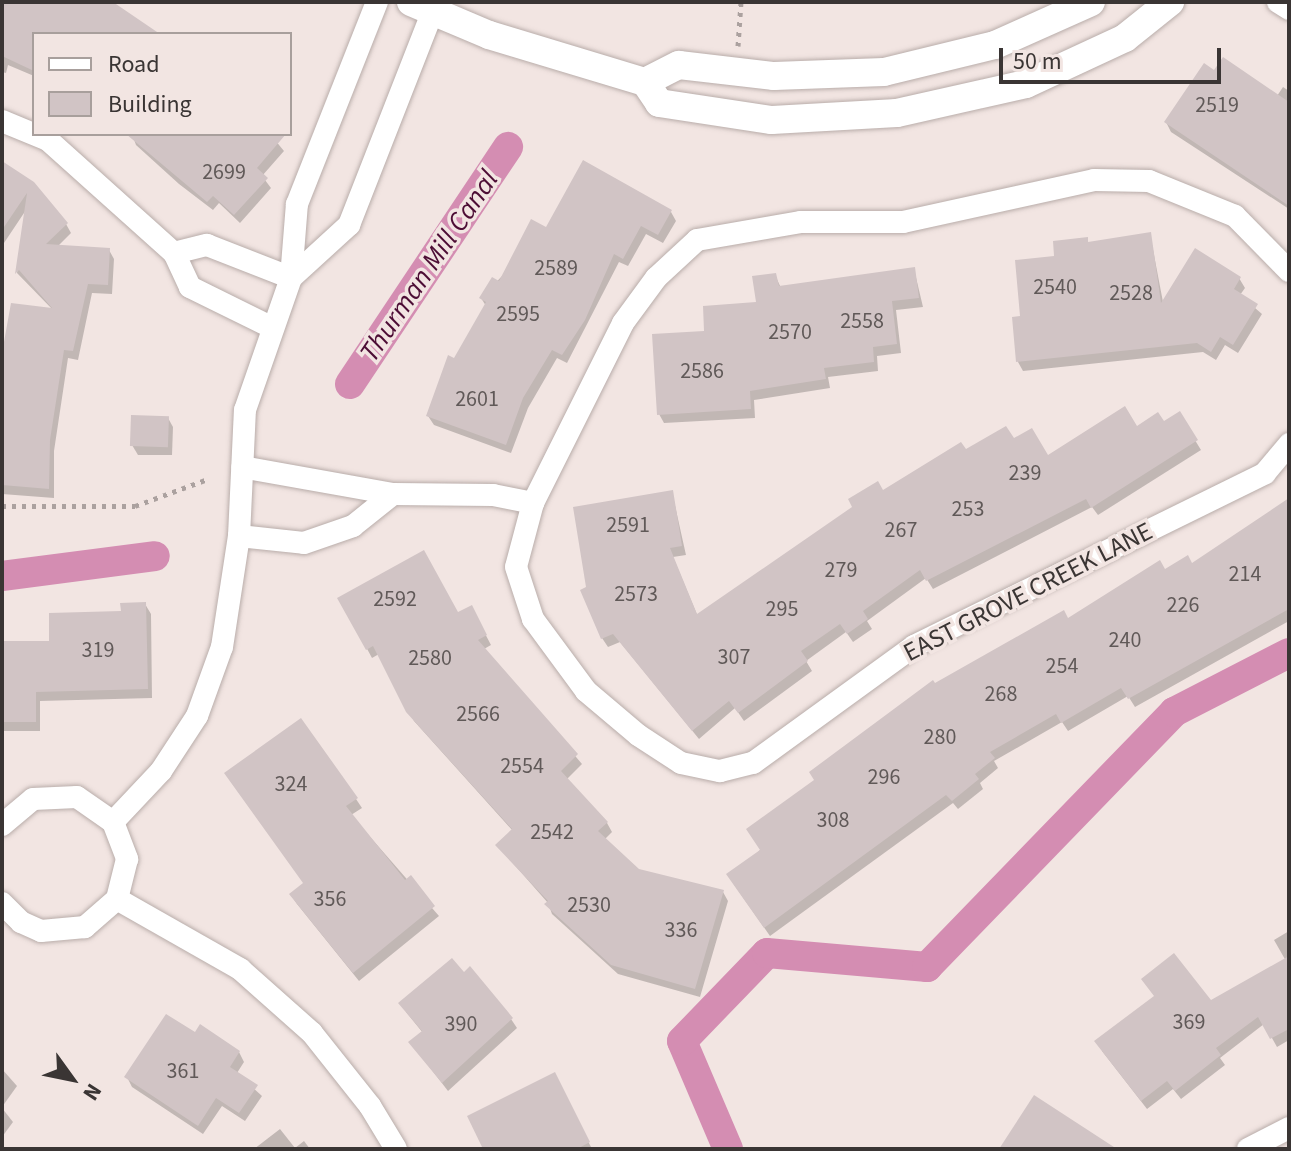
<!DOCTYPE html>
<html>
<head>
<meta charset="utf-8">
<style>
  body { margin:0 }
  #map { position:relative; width:1291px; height:1151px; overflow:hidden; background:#f2e5e2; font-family:"Source Sans 3",sans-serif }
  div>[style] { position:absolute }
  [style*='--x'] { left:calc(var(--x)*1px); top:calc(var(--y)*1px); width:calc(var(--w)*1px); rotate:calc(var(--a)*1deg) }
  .shadow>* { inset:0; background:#0003 }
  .canal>* { height:30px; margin:-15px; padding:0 15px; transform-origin:15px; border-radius:15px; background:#d48db2 }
  .building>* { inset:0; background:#d1c4c5; transform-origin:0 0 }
  .path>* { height:5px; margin-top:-2.5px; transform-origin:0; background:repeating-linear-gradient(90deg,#aba19f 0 4px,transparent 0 10px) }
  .roads { filter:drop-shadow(0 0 2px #b9adaa) drop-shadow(0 0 2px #b9adaa) }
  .minor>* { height:22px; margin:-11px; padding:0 11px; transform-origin:11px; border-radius:11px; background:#fff }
  .tertiary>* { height:28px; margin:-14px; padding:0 14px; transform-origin:14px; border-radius:14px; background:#fff }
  span { translate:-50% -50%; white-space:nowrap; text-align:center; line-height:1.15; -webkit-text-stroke:7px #f2e5e2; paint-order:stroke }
  .number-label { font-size:22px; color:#605958 }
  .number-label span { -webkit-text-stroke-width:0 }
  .street-label { font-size:26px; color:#3a3534 }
  .water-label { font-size:28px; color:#4d0d35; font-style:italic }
  .frame { position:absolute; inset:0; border:4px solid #3a3534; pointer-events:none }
  .legend { position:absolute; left:32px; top:32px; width:260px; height:104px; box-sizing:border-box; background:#f2e5e2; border:2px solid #a89f9c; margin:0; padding:10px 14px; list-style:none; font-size:24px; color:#3a3534 }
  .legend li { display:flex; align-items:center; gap:16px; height:40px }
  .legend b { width:40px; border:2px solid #a89f9c }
  .north { position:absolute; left:32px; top:1039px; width:80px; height:80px; -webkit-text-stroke:6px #f2e5e2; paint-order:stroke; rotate:123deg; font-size:22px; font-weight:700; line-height:32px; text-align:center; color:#3a3534 }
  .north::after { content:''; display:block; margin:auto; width:28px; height:36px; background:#3a3534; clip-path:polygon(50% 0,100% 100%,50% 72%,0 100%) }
  .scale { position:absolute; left:999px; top:48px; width:222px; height:36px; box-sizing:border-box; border:4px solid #3a3534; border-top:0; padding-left:10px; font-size:24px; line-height:28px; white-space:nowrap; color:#3a3534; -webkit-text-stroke:6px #f2e5e2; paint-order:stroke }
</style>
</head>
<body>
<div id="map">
  <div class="shadow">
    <i style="clip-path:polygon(2px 2px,110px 2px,156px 34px,34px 34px,34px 76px,8px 65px,6px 73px,2px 72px)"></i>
    <i style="clip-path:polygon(1283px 87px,1289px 91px,1289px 209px,1171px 132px,1166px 122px,1277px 96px)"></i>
    <i style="clip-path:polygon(132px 134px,270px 134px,284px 151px,262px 176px,271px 188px,240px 223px,219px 203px,213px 210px,179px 184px,136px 145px)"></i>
    <i style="clip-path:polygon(2px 163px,66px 224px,71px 233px,58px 246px,109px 250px,114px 259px,112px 294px,92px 293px,78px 360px,68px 358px,54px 451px,54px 498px,2px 494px,2px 355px,53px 310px,17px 273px,26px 210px,2px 246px)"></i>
    <i style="clip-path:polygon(671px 212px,676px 221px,663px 243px,646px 234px,628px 266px,619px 262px,567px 363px,557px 358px,528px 408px,511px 453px,434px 425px,428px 416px,486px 306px,481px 298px,546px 230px)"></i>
    <i style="clip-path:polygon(1150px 234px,1163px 302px,1239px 278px,1245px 288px,1240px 295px,1262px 314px,1238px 353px,1225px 345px,1216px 360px,1203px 352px,1023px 371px,1018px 362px,1022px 318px,1056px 258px,1087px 239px,1089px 244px)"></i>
    <i style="clip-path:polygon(914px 269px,923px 307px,896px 310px,901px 353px,877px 356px,878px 371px,828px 377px,830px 388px,754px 400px,755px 418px,664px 423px,659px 414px,706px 333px,758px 304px,775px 275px,781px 288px)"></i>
    <i style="clip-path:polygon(1179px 414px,1201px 450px,1098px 515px,1092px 507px,933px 589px,926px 578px,867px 621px,872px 629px,853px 642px,846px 632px,806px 661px,812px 671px,744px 721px,735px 708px,699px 739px,620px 642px,608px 647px,602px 638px,588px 588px,672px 492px,686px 555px,673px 557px,698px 617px,882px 492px,965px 452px,1013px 441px,1047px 457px,1163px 424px)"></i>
    <i style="clip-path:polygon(168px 418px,173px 427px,172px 455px,138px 455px,132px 445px)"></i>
    <i style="clip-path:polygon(1289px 500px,1289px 621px,1135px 707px,1128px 696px,1068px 731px,1062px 722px,994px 761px,998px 768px,980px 783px,983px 789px,958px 809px,953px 803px,770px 936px,733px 883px,816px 781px,935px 686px,1164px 571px,1192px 566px)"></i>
    <i style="clip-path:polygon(340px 599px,458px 614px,471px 607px,491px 645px,484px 649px,582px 764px,566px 780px,607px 823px,612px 832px,604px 840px,638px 871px,723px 892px,728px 901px,700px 997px,618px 974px,552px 914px,548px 903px,498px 846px,513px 831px,414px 721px,379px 654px,372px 658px)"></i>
    <i style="clip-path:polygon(145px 604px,151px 614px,152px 698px,40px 701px,40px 731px,2px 731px,2px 643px,51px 643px)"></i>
    <i style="clip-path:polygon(232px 783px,356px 799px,362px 808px,351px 815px,439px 916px,359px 981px,297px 904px,291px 895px,305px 884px)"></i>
    <i style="clip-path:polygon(1289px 931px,1289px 1040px,1277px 1047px,1264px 1024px,1220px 1058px,1225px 1065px,1181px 1099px,1173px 1089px,1147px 1109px,1102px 1051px,1210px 1003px,1286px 961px,1274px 940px)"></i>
    <i style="clip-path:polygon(406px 1012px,511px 1019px,517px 1028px,448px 1091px,411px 1043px,423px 1033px)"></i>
    <i style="clip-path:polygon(195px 1035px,239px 1052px,244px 1062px,237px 1073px,262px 1096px,245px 1121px,222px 1106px,203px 1134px,132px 1087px,127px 1077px)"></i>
    <i style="clip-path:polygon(2px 1069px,17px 1086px,2px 1107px)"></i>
    <i style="clip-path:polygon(559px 1084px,592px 1149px,485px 1149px)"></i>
    <i style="clip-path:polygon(2px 1108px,13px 1122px,2px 1137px)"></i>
    <i style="clip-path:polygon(280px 1129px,295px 1148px,304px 1141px,310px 1149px,254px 1149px)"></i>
  </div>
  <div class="canal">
    <i style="--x:350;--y:384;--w:285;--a:-56.3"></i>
    <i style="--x:2;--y:576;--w:154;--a:-7.4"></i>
    <i style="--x:728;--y:1149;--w:117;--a:-113.1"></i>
    <i style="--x:682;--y:1041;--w:122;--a:-46"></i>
    <i style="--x:767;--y:953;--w:161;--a:5"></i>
    <i style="--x:927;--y:967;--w:355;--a:-45.9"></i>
    <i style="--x:1174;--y:712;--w:129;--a:-27.2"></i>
  </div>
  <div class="building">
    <i style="clip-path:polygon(2px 2px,113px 2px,160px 34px,34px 34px,34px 71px,2px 56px)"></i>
    <i style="clip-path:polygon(1223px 57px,1289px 102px,1289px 206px,1164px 122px,1204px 63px,1214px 70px)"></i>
    <i style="clip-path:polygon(126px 134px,286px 134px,257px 168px,268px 178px,234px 215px,213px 196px,207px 202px)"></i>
    <i style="clip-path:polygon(583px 160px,672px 210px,658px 235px,641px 226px,623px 259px,614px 254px,585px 320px,562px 355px,552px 350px,523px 398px,506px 445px,426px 416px,448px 355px,454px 358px,486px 302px,479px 298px,492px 277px,499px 281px,531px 219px,546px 227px)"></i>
    <i style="clip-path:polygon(2px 161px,34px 182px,68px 223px,46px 244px,110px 248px,108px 285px,88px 284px,73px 351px,64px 350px,50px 440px,49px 489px,2px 485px,2px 353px,11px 303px,52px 308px,19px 270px,15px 274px,27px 193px,2px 230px)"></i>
    <i style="clip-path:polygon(1151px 232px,1161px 303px,1195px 248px,1241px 277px,1234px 289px,1258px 304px,1233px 345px,1220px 337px,1211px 352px,1197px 343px,1016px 362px,1012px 317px,1020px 316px,1015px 260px,1054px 256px,1053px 241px,1088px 237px,1088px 242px)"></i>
    <i style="clip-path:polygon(915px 267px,919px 298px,892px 301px,897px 344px,873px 347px,874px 362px,824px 368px,826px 379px,750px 391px,751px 409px,657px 415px,652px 334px,704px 331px,703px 306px,756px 302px,752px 276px,776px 273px,779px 286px)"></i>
    <i style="clip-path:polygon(1125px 406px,1137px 426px,1158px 412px,1164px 421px,1180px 411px,1198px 440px,1091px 508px,1086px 499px,926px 581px,920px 570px,863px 611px,868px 619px,847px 634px,840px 624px,801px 651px,808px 661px,738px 713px,729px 701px,692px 731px,613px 634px,601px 639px,580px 590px,586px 587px,573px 507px,673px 490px,682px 546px,670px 548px,697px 614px,852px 507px,848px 499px,878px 481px,883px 490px,961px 442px,966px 449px,1006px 426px,1014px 438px,1032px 428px,1048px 455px)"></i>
    <i style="left:131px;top:415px;width:38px;height:31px;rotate:2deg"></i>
    <i style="clip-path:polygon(1289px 498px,1289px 609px,1128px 699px,1121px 688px,1061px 723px,1056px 714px,990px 752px,995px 758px,975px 774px,979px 779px,952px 801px,946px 795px,764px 928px,726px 874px,760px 850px,746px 829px,814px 780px,809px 772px,933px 680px,935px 683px,1064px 610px,1068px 618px,1160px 560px,1165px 569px,1188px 555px,1192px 563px)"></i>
    <i style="clip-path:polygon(424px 550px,458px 612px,472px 605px,487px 635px,478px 640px,578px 754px,561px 771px,608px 822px,598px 831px,639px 869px,724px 890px,695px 989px,611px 965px,544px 904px,548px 901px,495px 845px,512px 829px,406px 712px,373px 646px,366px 650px,337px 598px)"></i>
    <i style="clip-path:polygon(146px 602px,148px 689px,36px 692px,36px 722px,2px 722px,2px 641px,49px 641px,49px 613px,121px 611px,120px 603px)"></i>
    <i style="clip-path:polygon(301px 718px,358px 798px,346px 806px,405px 880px,411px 875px,435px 906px,353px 973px,289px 894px,303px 883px,224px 773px)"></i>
    <i style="clip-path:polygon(1174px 953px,1211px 1000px,1289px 956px,1289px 1029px,1270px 1039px,1258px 1017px,1216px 1048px,1221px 1055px,1175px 1091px,1167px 1081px,1141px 1101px,1094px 1041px,1154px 996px,1141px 979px)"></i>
    <i style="clip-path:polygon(452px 958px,464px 972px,470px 966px,513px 1018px,442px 1083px,408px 1042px,422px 1031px,398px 1003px)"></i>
    <i style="clip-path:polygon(166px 1014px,195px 1032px,200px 1024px,240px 1051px,230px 1067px,258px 1085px,239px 1113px,216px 1098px,198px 1126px,124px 1077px)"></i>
    <i style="clip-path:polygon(555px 1072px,590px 1142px,577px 1149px,483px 1149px,467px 1116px)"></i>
    <i style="clip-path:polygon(1034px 1095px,1117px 1149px,999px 1149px)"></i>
  </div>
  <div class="path">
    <i style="--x:738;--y:46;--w:44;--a:-86.1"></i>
    <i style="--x:2;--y:506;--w:133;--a:0"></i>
    <i style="--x:135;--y:506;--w:78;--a:-20.3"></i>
  </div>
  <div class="roads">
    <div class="minor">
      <i style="--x:1278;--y:2;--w:13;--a:32"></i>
      <i style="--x:2;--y:121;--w:50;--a:22.4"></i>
      <i style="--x:48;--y:140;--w:169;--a:41.9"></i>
      <i style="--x:291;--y:278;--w:79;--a:-42.4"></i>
      <i style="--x:349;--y:225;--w:230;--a:-68.6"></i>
      <i style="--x:273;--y:328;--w:93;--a:-153.7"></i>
      <i style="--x:190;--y:287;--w:38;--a:-115"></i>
      <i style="--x:174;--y:253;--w:34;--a:-14"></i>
      <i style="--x:207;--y:245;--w:90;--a:21.4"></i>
      <i style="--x:393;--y:494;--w:100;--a:0.6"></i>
      <i style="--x:493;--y:495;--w:41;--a:11.3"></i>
      <i style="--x:533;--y:503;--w:201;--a:-63.4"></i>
      <i style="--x:623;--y:323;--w:56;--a:-53.7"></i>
      <i style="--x:656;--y:278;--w:56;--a:-42.8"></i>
      <i style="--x:697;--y:240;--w:106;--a:-9.8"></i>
      <i style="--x:801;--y:222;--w:102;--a:0"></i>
      <i style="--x:903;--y:222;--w:196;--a:-12.4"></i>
      <i style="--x:1094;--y:180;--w:55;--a:1"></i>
      <i style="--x:1149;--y:181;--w:93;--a:22.1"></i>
      <i style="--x:1235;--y:216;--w:77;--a:45.5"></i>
      <i style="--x:533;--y:503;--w:66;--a:104.9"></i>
      <i style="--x:516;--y:567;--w:55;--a:71.9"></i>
      <i style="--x:533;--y:619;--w:89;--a:53.6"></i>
      <i style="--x:586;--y:691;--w:68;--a:40.2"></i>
      <i style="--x:638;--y:735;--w:51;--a:33.1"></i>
      <i style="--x:681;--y:763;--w:40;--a:12"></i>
      <i style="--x:720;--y:771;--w:34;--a:-14"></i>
      <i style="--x:753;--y:763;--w:199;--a:-36"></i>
      <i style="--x:914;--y:646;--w:391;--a:-26.2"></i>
      <i style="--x:1265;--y:473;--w:38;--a:-50"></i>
      <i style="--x:239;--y:536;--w:65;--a:6.1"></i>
      <i style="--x:304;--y:543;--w:52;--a:-19.1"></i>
      <i style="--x:353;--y:526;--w:51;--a:-38.7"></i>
      <i style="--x:393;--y:494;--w:153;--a:-169.9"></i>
      <i style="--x:113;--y:822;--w:70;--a:-46.7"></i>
      <i style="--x:161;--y:771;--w:66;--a:-56.8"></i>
      <i style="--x:197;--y:716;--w:73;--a:-70.1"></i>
      <i style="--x:222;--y:647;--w:112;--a:-81.3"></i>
      <i style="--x:239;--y:536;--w:126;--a:-87.3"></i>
      <i style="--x:245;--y:410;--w:140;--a:-70.8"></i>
      <i style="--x:291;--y:278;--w:74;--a:-85.4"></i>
      <i style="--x:297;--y:204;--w:217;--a:-68.4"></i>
      <i style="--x:2;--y:825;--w:40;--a:-40"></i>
      <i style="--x:33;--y:799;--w:44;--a:-2.6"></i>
      <i style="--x:77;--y:797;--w:44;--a:34.8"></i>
      <i style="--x:113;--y:822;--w:40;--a:69"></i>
      <i style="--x:127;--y:859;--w:41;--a:104"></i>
      <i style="--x:117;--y:899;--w:43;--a:138.8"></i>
      <i style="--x:85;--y:927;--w:44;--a:174.8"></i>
      <i style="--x:41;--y:931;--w:22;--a:-156"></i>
      <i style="--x:21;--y:922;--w:27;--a:-135"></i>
      <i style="--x:117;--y:899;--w:142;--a:29.6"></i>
      <i style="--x:240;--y:969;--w:96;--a:41.6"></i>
      <i style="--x:312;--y:1033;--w:93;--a:51.5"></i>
      <i style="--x:370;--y:1106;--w:50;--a:58.8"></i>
      <i style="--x:1248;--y:1149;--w:46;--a:-27.1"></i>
    </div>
    <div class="tertiary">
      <i style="--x:411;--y:2;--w:85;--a:22.9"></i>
      <i style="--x:489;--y:35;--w:163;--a:16.8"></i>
      <i style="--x:645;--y:82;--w:25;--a:56"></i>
      <i style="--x:659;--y:103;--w:114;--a:8.6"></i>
      <i style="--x:772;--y:120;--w:125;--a:-3.2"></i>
      <i style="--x:897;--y:113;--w:132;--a:-12.7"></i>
      <i style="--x:1026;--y:84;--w:109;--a:-24.9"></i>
      <i style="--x:1125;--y:38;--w:58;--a:-38.7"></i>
      <i style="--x:645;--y:82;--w:38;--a:-27"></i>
      <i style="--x:679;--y:65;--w:96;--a:6.6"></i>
      <i style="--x:774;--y:76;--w:110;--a:-2.1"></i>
      <i style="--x:884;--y:72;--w:114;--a:-13.7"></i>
      <i style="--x:995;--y:45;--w:105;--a:-24.1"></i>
    </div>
  </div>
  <div class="number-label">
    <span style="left:1217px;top:106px">2519</span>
    <span style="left:224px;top:173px">2699</span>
    <span style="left:556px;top:269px">2589</span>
    <span style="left:1055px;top:288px">2540</span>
    <span style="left:1131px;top:294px">2528</span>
    <span style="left:518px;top:315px">2595</span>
    <span style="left:862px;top:322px">2558</span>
    <span style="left:790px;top:333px">2570</span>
    <span style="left:702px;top:372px">2586</span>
    <span style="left:477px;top:400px">2601</span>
    <span style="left:1025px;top:474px">239</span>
    <span style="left:968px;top:510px">253</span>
    <span style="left:628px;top:526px">2591</span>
    <span style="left:901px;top:531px">267</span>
    <span style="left:841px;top:571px">279</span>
    <span style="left:1245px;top:575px">214</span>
    <span style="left:636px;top:595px">2573</span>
    <span style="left:395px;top:600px">2592</span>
    <span style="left:1183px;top:606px">226</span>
    <span style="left:782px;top:610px">295</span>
    <span style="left:1125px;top:641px">240</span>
    <span style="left:98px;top:651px">319</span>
    <span style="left:734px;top:658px">307</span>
    <span style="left:430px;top:659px">2580</span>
    <span style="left:1062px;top:667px">254</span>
    <span style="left:1001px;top:695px">268</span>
    <span style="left:478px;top:715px">2566</span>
    <span style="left:940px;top:738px">280</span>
    <span style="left:522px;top:767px">2554</span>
    <span style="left:884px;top:778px">296</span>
    <span style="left:291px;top:785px">324</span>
    <span style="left:833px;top:821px">308</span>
    <span style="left:552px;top:833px">2542</span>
    <span style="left:330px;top:900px">356</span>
    <span style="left:589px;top:906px">2530</span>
    <span style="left:681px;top:931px">336</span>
    <span style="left:1189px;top:1023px">369</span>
    <span style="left:461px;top:1025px">390</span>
    <span style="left:183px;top:1072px">361</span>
  </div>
  <div class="street-label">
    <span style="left:1028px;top:592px;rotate:-27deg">EAST GROVE CREEK LANE</span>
  </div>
  <div class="water-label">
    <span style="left:429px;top:266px;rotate:-56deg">Thurman Mill Canal</span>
  </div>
  <div class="frame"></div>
  <ul class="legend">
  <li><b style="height:10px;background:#fff"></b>Road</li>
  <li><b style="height:22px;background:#d1c4c5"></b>Building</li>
  </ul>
  <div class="north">N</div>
  <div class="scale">50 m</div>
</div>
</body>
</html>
